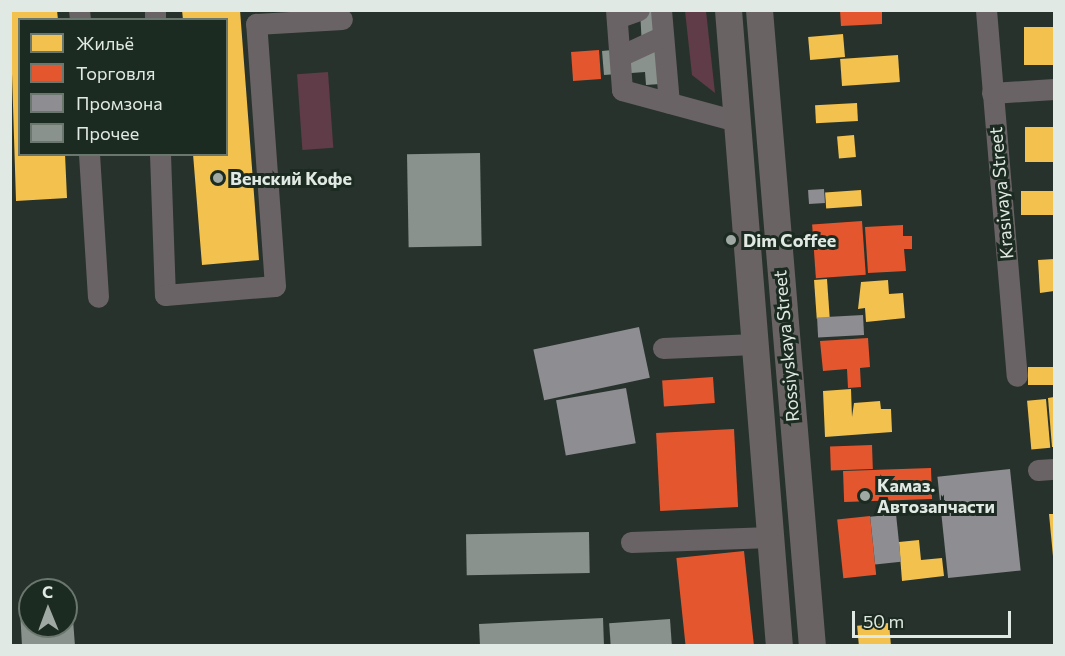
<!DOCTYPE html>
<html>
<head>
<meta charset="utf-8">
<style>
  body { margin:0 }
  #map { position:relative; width:1065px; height:656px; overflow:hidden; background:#28322c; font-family:Commissioner,sans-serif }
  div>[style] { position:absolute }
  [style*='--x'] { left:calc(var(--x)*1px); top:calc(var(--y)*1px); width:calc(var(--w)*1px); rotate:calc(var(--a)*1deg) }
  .green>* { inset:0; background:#5f3c47; transform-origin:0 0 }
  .homes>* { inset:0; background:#f2c14e; transform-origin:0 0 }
  .shops>* { inset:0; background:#e4572e; transform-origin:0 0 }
  .industry>* { inset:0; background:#8d8d92; transform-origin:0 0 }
  .building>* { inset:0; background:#89928c; transform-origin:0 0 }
  .minor>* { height:21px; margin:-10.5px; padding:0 10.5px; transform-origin:10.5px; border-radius:10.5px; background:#6a6365 }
  .major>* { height:27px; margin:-13.5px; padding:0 13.5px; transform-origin:13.5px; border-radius:13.5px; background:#696463 }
  .dots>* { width:16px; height:16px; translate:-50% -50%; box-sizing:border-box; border:3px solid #1c2b22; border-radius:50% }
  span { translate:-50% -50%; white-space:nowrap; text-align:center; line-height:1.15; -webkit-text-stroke:6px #1c2b22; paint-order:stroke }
  .poi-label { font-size:18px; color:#e0e9e3; font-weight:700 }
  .left { translate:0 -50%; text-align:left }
  .street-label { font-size:18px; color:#e0e9e3 }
  .frame { position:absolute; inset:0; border:12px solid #e0e9e3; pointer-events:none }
  .legend { position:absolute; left:18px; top:18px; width:210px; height:138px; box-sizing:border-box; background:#1c2b22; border:2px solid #6a776f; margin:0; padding:8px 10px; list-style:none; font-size:18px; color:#e0e9e3 }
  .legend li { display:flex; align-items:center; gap:12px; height:30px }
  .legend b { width:30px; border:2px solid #6a776f }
  .north { position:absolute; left:18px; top:578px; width:60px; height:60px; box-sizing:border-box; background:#1c2b22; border:2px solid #6a776f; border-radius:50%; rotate:359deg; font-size:16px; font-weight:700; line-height:24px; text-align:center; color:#e0e9e3 }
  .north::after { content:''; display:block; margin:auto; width:21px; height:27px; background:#a0a9a3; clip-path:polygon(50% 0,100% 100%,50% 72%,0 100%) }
  .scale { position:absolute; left:852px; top:611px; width:159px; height:27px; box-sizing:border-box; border:3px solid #e0e9e3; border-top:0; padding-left:8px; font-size:18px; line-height:21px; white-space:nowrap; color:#e0e9e3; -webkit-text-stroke:4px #1c2b22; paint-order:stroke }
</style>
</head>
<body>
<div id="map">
  <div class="green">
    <i style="clip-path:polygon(685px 11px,706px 11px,715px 93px,692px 75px)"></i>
    <i style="left:328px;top:72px;width:76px;height:31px;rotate:86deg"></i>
  </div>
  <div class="homes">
    <i style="clip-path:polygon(10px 10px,57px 10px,58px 20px,20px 20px,20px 154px,65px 154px,67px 198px,16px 201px)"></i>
    <i style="clip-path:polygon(182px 10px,240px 10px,259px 260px,202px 265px,193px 154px,226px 154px,226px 20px,183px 20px)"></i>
    <i style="left:1054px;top:27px;width:38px;height:30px;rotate:90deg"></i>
    <i style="left:843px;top:34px;width:23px;height:35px;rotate:85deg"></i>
    <i style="left:898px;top:55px;width:27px;height:58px;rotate:86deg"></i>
    <i style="left:857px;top:103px;width:18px;height:42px;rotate:87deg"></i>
    <i style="left:1054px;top:127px;width:35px;height:29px;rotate:90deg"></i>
    <i style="left:854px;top:135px;width:22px;height:17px;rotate:85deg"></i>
    <i style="left:861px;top:190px;width:16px;height:36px;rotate:86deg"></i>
    <i style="left:1054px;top:191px;width:24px;height:33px;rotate:90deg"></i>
    <i style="clip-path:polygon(1054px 259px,1054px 291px,1040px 293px,1038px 260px)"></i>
    <i style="left:827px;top:279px;width:39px;height:13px;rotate:86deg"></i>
    <i style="clip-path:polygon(888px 280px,889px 294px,903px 293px,905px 318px,866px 322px,865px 308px,858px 309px,861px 282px)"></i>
    <i style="left:1054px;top:367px;width:18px;height:26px;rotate:90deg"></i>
    <i style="clip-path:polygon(851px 389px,852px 417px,854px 403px,880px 401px,881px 409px,891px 409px,892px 432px,825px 437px,823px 391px)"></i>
    <i style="clip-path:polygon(1054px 397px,1054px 447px,1052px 447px,1048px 398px)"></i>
    <i style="left:1046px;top:399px;width:49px;height:19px;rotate:85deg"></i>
    <i style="clip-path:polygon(1049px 514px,1054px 514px,1054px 556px,1053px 556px)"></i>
    <i style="clip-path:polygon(919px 540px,921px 560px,942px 558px,944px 576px,902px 581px,899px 542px)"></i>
    <i style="left:889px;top:623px;width:23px;height:32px;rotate:85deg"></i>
  </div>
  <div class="shops">
    <i style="clip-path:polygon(840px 10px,882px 10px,882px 24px,841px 26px)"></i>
    <i style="left:599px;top:50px;width:29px;height:28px;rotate:86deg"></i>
    <i style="left:862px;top:221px;width:54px;height:50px;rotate:86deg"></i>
    <i style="clip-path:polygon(903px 225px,903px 236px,912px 236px,912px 249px,904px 249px,906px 271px,868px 273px,865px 227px)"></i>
    <i style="left:726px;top:235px;width:9px;height:9px"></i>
    <i style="clip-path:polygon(868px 338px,870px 367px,860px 368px,861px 387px,848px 388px,847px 369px,823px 371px,820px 341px)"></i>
    <i style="left:713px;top:377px;width:26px;height:51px;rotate:86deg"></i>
    <i style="left:734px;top:429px;width:78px;height:78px;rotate:87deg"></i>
    <i style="left:872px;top:445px;width:24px;height:42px;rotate:88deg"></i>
    <i style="left:931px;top:468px;width:31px;height:88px;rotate:88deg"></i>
    <i style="left:870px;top:516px;width:59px;height:33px;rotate:84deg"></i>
    <i style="left:744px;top:551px;width:96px;height:68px;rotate:84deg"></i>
  </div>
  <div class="industry">
    <i style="left:824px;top:189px;width:14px;height:16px;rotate:86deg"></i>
    <i style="left:863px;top:315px;width:20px;height:46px;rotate:87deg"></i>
    <i style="left:639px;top:327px;width:52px;height:108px;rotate:78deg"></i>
    <i style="left:626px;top:388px;width:56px;height:71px;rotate:80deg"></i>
    <i style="left:1010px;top:469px;width:102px;height:73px;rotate:84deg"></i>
    <i style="left:896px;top:514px;width:48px;height:26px;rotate:84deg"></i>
  </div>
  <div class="building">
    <i style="clip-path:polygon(640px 10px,668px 10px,674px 83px,646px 85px,645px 72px,604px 75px,602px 51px,642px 47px)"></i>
    <i style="left:480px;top:153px;width:93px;height:73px;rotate:89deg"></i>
    <i style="left:589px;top:532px;width:41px;height:123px;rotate:89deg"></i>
    <i style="clip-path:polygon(72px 606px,75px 646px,22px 646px,20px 610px,30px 609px,30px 626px,66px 626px,66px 607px)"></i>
    <i style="clip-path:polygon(603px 618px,604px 646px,480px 646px,479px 624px)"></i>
    <i style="left:670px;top:619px;width:27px;height:61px;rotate:86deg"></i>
  </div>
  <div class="minor">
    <i style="--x:79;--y:10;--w:10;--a:84"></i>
    <i style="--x:155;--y:10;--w:10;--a:90"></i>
    <i style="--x:616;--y:10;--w:80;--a:85.7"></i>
    <i style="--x:622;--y:90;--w:118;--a:15.2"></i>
    <i style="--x:661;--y:10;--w:93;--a:85.1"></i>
    <i style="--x:986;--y:10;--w:367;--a:85.2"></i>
    <i style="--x:617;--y:18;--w:23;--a:-20"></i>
    <i style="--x:620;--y:56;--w:47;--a:-24.9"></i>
    <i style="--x:992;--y:93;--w:62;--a:-3.7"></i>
    <i style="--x:89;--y:154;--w:143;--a:86.4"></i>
    <i style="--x:160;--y:154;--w:141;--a:88"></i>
    <i style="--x:165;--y:295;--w:110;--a:-4.7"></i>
    <i style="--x:275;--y:286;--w:263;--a:-94.1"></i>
    <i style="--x:256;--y:24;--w:86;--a:-3.3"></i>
    <i style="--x:663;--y:348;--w:91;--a:-2.5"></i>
    <i style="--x:1038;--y:470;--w:16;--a:-4"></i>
    <i style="--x:631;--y:542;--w:139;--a:-2.1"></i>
  </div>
  <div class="major">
    <i style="--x:728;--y:10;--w:638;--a:85.42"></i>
    <i style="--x:759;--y:10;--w:638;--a:85.24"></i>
  </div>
  <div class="dots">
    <i style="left:218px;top:178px;background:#a0a9a3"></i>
    <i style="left:731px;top:240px;background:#a0a9a3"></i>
    <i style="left:865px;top:496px;background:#a0a9a3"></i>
  </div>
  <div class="poi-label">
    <span class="left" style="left:230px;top:178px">Венский Кофе</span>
    <span class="left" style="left:743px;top:240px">Dim Coffee</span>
    <span class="left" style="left:877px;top:496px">Камаз.<br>Автозапчасти</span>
  </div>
  <div class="street-label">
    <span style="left:1001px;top:193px;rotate:-95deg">Krasivaya Street</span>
    <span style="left:786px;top:346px;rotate:-95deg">Rossiyskaya Street</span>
  </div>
  <div class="frame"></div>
  <ul class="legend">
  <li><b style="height:16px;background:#f2c14e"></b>Жильё</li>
  <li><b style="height:16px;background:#e4572e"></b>Торговля</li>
  <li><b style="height:16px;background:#8d8d92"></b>Промзона</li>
  <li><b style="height:16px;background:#89928c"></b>Прочее</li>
  </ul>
  <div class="north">С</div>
  <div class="scale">50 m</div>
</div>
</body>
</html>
